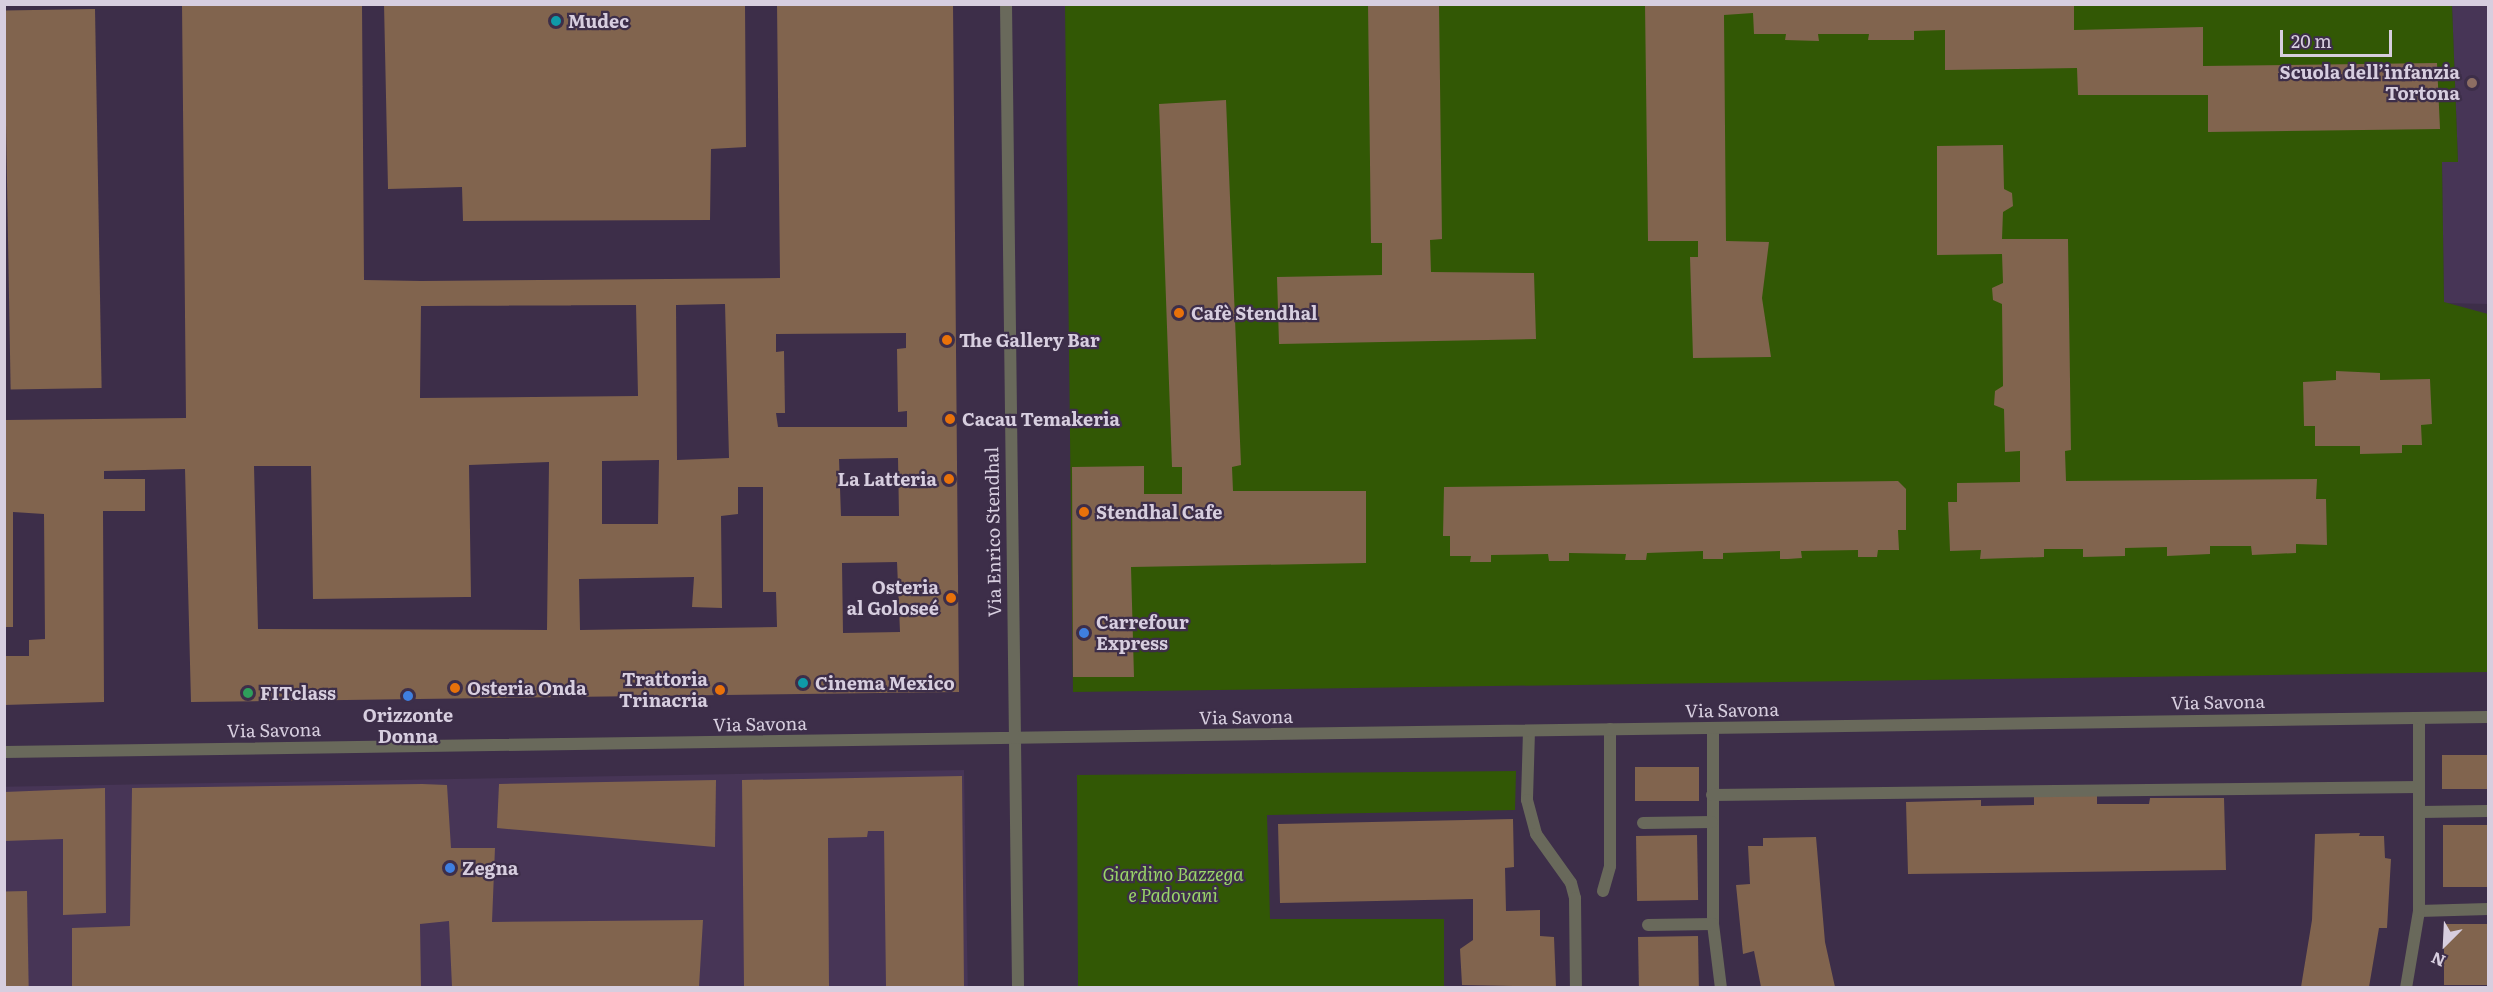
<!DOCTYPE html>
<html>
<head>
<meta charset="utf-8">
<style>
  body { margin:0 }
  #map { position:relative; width:2493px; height:992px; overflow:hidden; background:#3d2e49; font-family:Literata,serif }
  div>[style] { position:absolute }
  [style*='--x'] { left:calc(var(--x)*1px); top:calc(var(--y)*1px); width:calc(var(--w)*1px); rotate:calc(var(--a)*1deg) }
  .built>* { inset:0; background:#473556; transform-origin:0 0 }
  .green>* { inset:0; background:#325805 }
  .building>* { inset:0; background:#81644e; transform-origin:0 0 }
  .service>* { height:12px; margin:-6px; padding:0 6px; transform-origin:6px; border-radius:6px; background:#69695b }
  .minor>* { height:12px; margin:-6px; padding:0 6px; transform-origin:6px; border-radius:6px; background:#69695b }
  .dots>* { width:16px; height:16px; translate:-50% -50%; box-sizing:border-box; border:3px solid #3d2e49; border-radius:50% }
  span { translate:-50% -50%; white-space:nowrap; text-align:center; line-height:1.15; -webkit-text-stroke:4.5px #3d2e49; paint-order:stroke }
  .poi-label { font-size:18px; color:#d7cedf; font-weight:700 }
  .left { translate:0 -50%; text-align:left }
  .right { translate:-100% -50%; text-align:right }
  .street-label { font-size:18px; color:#d7cedf }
  .park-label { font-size:18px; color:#99d469; font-style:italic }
  .frame { position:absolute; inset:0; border:6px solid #d7cedf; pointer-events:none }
  .north { position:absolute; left:2415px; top:914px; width:60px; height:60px; -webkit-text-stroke:4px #3d2e49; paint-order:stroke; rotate:204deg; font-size:16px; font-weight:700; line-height:24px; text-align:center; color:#d7cedf }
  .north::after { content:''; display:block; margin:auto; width:21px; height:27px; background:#d7cedf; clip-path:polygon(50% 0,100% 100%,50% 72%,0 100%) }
  .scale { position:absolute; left:2280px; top:30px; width:112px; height:27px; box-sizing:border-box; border:3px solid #d7cedf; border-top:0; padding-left:8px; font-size:18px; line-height:21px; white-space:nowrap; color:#d7cedf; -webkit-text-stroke:4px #3d2e49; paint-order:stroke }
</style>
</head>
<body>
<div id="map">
  <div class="built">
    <i style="clip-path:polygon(2452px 5px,2488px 5px,2488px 304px,2444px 303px,2442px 162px,2458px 162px)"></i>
    <i style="left:964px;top:770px;width:217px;height:960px;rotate:89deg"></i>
  </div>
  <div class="green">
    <i style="clip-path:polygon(1065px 5px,2452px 5px,2458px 162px,2442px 162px,2444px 302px,2488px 314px,2488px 672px,1073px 692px)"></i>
    <i style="clip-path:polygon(1516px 771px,1515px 810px,1267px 815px,1270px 919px,1444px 919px,1444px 987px,1078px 987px,1077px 775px)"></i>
  </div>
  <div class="building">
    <i style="clip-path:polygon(evenodd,182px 4px,362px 4px,364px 280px,421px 281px,780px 278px,777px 4px,953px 4px,959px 692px,191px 702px,185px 469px,104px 471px,104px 479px,145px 479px,145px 511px,103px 511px,104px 702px,4px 705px,4px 656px,29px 656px,29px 640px,45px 639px,44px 514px,13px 512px,13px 627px,4px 627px,4px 420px,186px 418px,182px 4px,725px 304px,729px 458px,677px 460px,676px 305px,725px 304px,182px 4px,636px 305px,638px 396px,420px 398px,421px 306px,636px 305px,182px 4px,906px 333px,906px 348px,897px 349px,898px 412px,907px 411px,907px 427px,778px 427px,776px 413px,785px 413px,784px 351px,776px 352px,776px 334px,906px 333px,182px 4px,898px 458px,899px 516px,841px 516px,839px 459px,898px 458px,182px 4px,659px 460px,658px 524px,602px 524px,602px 461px,659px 460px,182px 4px,549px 462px,547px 630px,258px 629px,254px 466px,311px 466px,313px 599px,466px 597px,471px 597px,469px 465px,549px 462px,182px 4px,738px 487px,763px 487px,763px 592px,776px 592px,777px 627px,580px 630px,579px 579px,694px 577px,692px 607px,722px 608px,721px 516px,738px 514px,738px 487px,182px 4px,897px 562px,900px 632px,843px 633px,842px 563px,897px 562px)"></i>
    <i style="clip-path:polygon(384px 4px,745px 4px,746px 147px,711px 149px,710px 220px,463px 221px,462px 187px,388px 189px)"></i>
    <i style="clip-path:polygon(1368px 4px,1439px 4px,1442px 239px,1430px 240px,1431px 272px,1534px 273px,1536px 339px,1279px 344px,1277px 277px,1382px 275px,1382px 243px,1371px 243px)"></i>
    <i style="clip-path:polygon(1645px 4px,2074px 4px,2074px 30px,2203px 27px,2203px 66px,2437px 63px,2440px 129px,2208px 132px,2208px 95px,2078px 95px,2077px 68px,1945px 70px,1945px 30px,1914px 31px,1914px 40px,1868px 40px,1869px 34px,1818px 34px,1819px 41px,1785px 40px,1786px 34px,1754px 34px,1753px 13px,1724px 15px,1726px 241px,1769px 242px,1762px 298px,1771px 357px,1693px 358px,1690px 257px,1698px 257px,1698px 241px,1648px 241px)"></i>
    <i style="left:95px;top:9px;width:379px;height:91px;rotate:89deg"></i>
    <i style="clip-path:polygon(1226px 100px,1241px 465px,1232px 467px,1233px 491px,1366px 491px,1366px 563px,1131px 567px,1134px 677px,1073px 677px,1072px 467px,1144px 466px,1144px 494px,1182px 494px,1182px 467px,1172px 467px,1159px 104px)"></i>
    <i style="clip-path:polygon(2003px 145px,2004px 189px,2012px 193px,2013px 206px,2003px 212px,2002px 239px,2068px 239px,2071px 450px,2065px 451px,2066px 481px,2317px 479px,2316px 499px,2326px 499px,2327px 545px,2296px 544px,2296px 553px,2252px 555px,2251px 546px,2210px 546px,2210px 554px,2167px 556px,2167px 547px,2125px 548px,2125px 556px,2083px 557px,2083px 549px,2044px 549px,2044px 557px,1980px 559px,1981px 550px,1950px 551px,1948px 502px,1957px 502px,1957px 483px,2020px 482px,2020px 451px,2005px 452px,2004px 409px,1994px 405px,1995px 391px,2003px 386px,2002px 304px,1993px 300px,1992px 288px,2003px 283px,2002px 254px,1937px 255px,1937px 146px)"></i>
    <i style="clip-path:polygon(2336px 371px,2380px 373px,2380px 380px,2430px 379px,2432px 424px,2421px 425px,2422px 445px,2402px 445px,2402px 453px,2360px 454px,2360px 446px,2315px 446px,2315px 426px,2304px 426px,2303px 382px,2336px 380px)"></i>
    <i style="clip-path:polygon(1898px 481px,1906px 489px,1906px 530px,1898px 530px,1899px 550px,1878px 550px,1877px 557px,1858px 557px,1858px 550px,1801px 551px,1802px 558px,1788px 559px,1780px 559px,1780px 551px,1723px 553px,1723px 559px,1703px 559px,1703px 551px,1647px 553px,1646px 560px,1625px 560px,1626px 554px,1569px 553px,1569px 561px,1549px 561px,1548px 554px,1491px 555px,1491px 562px,1470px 562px,1471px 556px,1450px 556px,1450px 536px,1443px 536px,1444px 487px)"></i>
    <i style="left:2442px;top:755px;width:46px;height:34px"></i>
    <i style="left:1635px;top:767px;width:64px;height:34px"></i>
    <i style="clip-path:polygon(962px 776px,964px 987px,886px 987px,884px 831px,868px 831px,867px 837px,828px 838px,829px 987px,744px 987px,742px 780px)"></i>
    <i style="clip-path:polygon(716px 780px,715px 847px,497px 828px,499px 784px)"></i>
    <i style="clip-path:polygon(422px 784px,447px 785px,451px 848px,495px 848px,492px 922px,703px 920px,699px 987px,452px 987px,449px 921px,420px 924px,421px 987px,72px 987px,72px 928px,130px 926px,132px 788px)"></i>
    <i style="clip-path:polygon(105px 788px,106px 913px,63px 915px,63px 839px,4px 841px,4px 792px)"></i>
    <i style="clip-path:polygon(2097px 792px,2097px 804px,2149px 804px,2150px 798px,2224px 798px,2226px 870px,1908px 874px,1906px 802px,1981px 800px,1981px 806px,2034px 805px,2034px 794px)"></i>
    <i style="clip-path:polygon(1513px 819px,1514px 867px,1505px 868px,1506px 911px,1540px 910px,1540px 936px,1554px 937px,1556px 987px,1462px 985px,1460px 949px,1473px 940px,1473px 899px,1280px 903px,1278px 824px)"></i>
    <i style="left:2443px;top:825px;width:45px;height:62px"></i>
    <i style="clip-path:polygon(2360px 833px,2359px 836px,2384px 836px,2385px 858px,2391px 859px,2387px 928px,2379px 928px,2369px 987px,2301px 987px,2312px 920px,2315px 834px)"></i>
    <i style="left:1697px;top:835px;width:65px;height:61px;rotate:89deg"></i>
    <i style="clip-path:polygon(1816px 837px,1825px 942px,1835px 987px,1761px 987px,1754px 951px,1743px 954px,1736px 885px,1750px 884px,1748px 846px,1763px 846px,1763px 838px)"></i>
    <i style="left:27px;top:891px;width:96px;height:23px;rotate:89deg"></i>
    <i style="left:2488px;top:924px;width:61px;height:44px;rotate:90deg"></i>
    <i style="left:1698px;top:936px;width:51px;height:60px;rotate:89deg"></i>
  </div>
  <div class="service">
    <i style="--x:1713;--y:728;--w:196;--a:90"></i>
    <i style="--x:1713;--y:924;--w:64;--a:82.9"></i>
    <i style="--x:1529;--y:731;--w:69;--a:91.7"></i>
    <i style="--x:1527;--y:800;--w:35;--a:75"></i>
    <i style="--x:1536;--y:834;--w:60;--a:54.5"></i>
    <i style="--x:1571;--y:883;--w:16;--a:75"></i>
    <i style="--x:1575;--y:898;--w:90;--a:89.4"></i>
    <i style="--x:1712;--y:795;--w:707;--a:-0.65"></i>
    <i style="--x:2421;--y:812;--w:67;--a:-0.9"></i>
    <i style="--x:1643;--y:823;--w:69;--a:-0.8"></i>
    <i style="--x:1603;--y:891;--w:26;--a:-74"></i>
    <i style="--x:1610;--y:866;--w:137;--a:-90"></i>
    <i style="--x:2419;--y:911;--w:69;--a:-1.7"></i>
    <i style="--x:1648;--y:925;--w:65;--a:-0.9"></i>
    <i style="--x:2406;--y:988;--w:78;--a:-80.4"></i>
    <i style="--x:2419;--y:911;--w:193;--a:-90"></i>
  </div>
  <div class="minor">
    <i style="--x:1006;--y:4;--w:984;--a:89.3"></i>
    <i style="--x:4;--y:752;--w:2484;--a:-0.81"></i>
  </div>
  <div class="dots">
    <i style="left:556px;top:21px;background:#0f9aa8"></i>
    <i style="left:2472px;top:83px;background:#8d6e63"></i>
    <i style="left:1179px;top:313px;background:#e8710a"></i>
    <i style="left:947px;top:340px;background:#e8710a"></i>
    <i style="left:950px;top:419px;background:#e8710a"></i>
    <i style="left:949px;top:479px;background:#e8710a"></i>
    <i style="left:1084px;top:512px;background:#e8710a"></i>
    <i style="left:951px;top:598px;background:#e8710a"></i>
    <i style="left:1084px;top:633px;background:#3f7fe0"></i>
    <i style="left:803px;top:683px;background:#0f9aa8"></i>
    <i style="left:455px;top:688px;background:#e8710a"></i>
    <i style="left:720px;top:690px;background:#e8710a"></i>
    <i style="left:248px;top:693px;background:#2e9e5b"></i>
    <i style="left:408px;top:696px;background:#3f7fe0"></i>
    <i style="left:450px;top:868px;background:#3f7fe0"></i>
  </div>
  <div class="poi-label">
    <span class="left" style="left:568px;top:21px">Mudec</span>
    <span class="right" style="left:2460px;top:83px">Scuola dell’infanzia<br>Tortona</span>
    <span class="left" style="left:1191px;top:313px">Cafè Stendhal</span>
    <span class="left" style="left:959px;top:340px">The Gallery Bar</span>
    <span class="left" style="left:962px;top:419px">Cacau Temakeria</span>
    <span class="right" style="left:937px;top:479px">La Latteria</span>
    <span class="left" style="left:1096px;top:512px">Stendhal Cafe</span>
    <span class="right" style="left:939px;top:598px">Osteria<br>al Goloseé</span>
    <span class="left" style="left:1096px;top:633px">Carrefour<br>Express</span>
    <span class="right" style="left:708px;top:690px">Trattoria<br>Trinacria</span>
    <span class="left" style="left:815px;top:683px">Cinema Mexico</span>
    <span class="left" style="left:467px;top:688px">Osteria Onda</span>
    <span class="left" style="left:260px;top:693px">FITclass</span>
    <span style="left:408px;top:726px">Orizzonte<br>Donna</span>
    <span class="left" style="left:462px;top:868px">Zegna</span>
  </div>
  <div class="street-label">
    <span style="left:993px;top:532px;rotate:-91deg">Via Enrico Stendhal</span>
    <span style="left:2218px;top:702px;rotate:-1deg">Via Savona</span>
    <span style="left:1732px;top:710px;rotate:-1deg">Via Savona</span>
    <span style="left:1246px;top:717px;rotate:-1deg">Via Savona</span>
    <span style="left:760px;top:724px;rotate:-1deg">Via Savona</span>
    <span style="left:274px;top:730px;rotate:-1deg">Via Savona</span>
  </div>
  <div class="park-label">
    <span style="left:1173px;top:885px">Giardino Bazzega<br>e Padovani</span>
  </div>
  <div class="frame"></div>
  <div class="north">N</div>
  <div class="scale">20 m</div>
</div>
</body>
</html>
